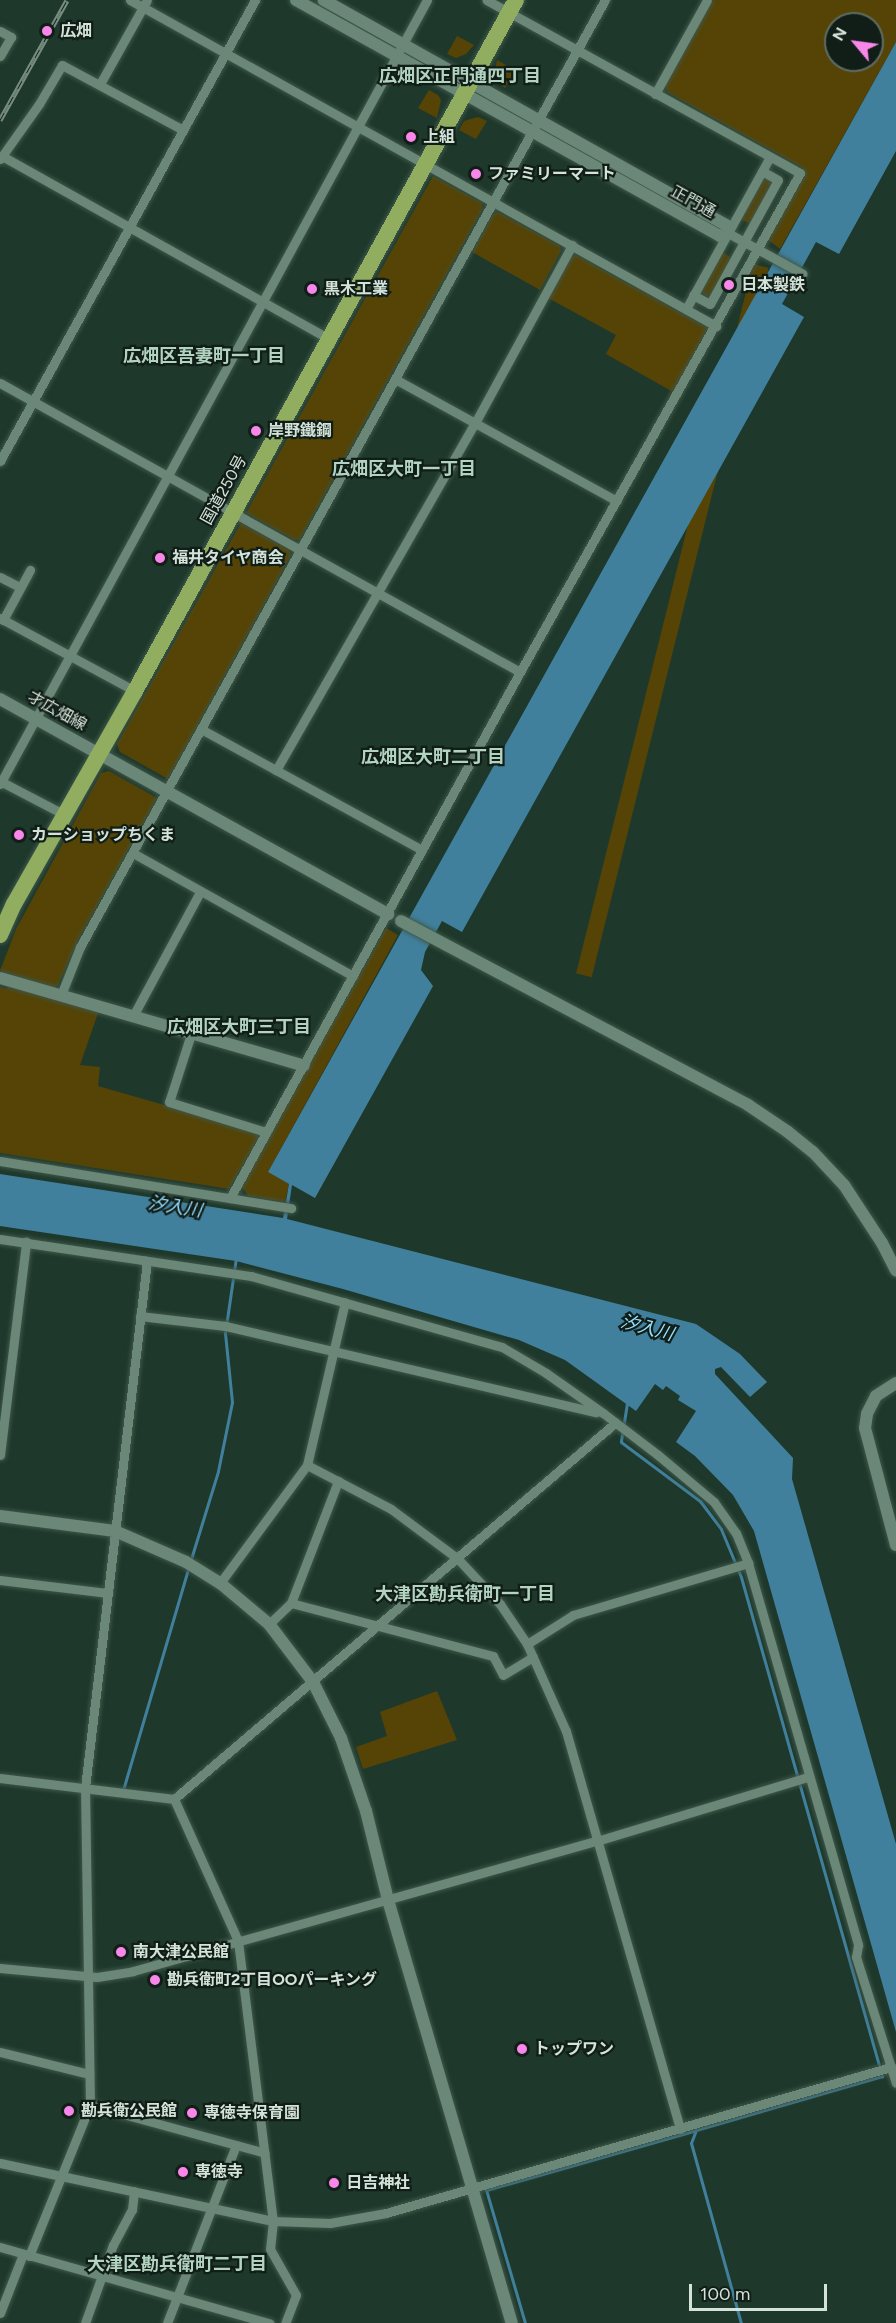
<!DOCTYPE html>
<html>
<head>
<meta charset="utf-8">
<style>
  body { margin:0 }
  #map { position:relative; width:896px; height:2323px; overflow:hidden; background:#1e392b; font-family:Figtree,"Noto Sans JP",sans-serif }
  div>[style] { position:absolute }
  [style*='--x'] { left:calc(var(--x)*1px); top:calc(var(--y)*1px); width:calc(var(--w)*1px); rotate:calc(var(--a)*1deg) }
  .green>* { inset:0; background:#554406; transform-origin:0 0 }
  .water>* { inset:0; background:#41809d }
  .stream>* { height:3px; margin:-1.5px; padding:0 1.5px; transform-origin:1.5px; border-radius:1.5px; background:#41809d }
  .roads { filter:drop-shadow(0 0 2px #3f574a) drop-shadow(0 0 2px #3f574a) }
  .street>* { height:9px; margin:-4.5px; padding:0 4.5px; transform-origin:4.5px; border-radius:4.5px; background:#6a8777 }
  .secondary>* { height:12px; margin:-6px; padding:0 6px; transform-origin:6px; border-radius:6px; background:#6a8777 }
  .highway>* { height:16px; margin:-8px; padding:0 8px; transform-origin:8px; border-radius:8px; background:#91ae60 }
  .rail>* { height:5px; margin-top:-2.5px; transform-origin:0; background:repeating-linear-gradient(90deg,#111d17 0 9px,#788d81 0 18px); box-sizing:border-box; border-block:2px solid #788d81 }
  .dots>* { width:16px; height:16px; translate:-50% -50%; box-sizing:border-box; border:3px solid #111d17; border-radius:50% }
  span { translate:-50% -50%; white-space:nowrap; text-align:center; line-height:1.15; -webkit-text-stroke:4.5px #111d17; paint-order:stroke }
  .poi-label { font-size:16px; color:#d3e3d9; font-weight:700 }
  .left { translate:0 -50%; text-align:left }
  .street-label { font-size:16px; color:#d3e3d9 }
  .neighbourhood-label { font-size:18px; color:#b3d3c1; font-weight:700 }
  .water-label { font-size:18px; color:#94ddff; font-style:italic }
  .north { position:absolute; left:824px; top:12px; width:60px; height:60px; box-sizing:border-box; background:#111d17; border:2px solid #5f6c65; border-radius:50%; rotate:299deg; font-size:16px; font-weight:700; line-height:24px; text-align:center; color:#d3e3d9 }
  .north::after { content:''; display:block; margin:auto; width:21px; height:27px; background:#f987e9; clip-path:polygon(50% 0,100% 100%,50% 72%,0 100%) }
  .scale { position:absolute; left:689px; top:2284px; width:138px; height:27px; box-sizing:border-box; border:3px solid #d3e3d9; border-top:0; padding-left:8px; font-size:18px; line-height:21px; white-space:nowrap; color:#d3e3d9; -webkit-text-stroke:4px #111d17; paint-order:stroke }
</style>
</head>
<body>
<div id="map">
  <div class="green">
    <i style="clip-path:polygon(evenodd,713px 0,896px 0,896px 42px,780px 249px,767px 239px,803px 168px,667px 92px,665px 86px,713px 0,836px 24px,872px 24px,872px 60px,836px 60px,836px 24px)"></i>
    <i style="clip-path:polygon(457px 36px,474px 45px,466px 54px,456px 58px,447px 54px)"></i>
    <i style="clip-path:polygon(497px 60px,515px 70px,505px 88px,499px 84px,494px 75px)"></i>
    <i style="clip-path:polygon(429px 90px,438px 95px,441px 100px,437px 118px,418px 108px)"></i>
    <i style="clip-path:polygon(478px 117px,487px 121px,476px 139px,459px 130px,464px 121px)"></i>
    <i style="clip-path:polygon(433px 176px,482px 203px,483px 208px,300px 539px,295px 540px,246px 513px)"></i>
    <i style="clip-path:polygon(765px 179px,771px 181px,771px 186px,750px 224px,739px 218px,759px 182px)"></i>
    <i style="clip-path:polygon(498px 212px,560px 246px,561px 251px,540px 290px,472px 252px,493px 214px)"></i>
    <i style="clip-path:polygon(721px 251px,732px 258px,712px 293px,706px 296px,700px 290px)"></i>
    <i style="clip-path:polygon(576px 255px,708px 328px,673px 392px,606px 354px,616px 335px,548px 298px,571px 257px)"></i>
    <i style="left:753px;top:264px;width:16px;height:731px;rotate:14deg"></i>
    <i style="clip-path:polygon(241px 523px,289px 550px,291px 555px,168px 779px,120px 752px,117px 744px)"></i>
    <i style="clip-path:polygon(109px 771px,157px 798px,79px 938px,58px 985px,54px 988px,0 971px,16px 929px,101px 773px)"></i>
    <i style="clip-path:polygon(386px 928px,398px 935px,268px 1172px,289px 1184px,285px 1202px,248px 1196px,241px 1185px)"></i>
    <i style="clip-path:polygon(8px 985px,98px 1013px,80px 1065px,100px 1067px,98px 1086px,261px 1133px,229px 1189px,0 1153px,0 987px,7px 989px)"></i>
    <i style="clip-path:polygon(437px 1691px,457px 1740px,363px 1769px,356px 1747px,387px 1736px,380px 1712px)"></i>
  </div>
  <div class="water">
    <i style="clip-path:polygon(896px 42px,896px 151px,839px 254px,816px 242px,782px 304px,804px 317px,462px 932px,442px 921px,425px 952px,421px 970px,433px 986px,315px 1198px,292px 1185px,287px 1219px,696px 1324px,740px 1354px,767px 1382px,750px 1397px,721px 1367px,715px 1369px,715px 1374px,793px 1458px,792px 1479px,896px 1844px,896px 2032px,754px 1531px,733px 1495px,695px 1456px,676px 1442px,696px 1411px,678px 1400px,680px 1396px,666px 1386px,663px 1390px,655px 1384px,636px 1411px,565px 1360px,519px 1340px,343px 1289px,236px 1261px,0 1226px,0 1174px,283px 1218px,289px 1184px,268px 1172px)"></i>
  </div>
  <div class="stream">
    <i style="--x:627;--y:1403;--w:39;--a:99"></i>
    <i style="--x:621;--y:1442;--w:99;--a:36.8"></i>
    <i style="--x:700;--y:1501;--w:35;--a:53"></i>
    <i style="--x:721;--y:1529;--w:52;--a:67.4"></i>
    <i style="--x:741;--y:1577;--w:519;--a:74.22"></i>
    <i style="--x:882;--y:2076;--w:194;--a:163.8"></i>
    <i style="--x:696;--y:2130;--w:14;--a:111"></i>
    <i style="--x:691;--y:2143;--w:187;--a:74.5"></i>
    <i style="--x:191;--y:1559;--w:92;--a:-72.9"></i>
    <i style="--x:218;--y:1471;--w:70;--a:-78.5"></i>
    <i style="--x:232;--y:1402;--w:69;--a:-95.8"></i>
    <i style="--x:225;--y:1333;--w:76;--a:-81.7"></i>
    <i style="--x:123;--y:1790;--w:230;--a:-73.6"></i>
    <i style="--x:525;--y:2323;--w:139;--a:-106.3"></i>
    <i style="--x:486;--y:2190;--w:218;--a:-15.9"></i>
  </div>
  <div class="roads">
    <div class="street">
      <i style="--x:130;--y:0;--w:671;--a:29.09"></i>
      <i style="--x:0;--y:31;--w:13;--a:29"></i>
      <i style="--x:11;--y:37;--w:22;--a:120"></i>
      <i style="--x:100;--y:84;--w:96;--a:-60.8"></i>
      <i style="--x:655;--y:94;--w:107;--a:-61"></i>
      <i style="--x:2;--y:156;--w:375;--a:29.2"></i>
      <i style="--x:0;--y:159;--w:67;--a:-54.7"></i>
      <i style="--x:39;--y:104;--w:45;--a:-59.5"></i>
      <i style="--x:62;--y:65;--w:137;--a:28.2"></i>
      <i style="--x:728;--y:233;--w:85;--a:28.7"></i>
      <i style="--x:693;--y:295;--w:19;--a:28"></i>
      <i style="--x:710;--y:304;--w:141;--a:-61.3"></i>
      <i style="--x:778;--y:180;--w:18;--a:-151"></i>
      <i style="--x:686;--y:309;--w:174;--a:-61.1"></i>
      <i style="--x:395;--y:379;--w:253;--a:28.8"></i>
      <i style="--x:0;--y:383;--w:595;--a:29.06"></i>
      <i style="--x:0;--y:461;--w:527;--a:-61.05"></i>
      <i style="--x:0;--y:577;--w:22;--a:27"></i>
      <i style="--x:0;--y:618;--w:153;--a:28.4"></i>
      <i style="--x:3;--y:620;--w:57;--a:-61.6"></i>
      <i style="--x:201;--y:729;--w:252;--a:28.7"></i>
      <i style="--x:276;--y:770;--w:400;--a:-60.2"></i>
      <i style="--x:475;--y:423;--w:203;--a:-61.4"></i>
      <i style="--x:0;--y:781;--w:73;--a:27.6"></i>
      <i style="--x:0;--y:784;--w:893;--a:-61.43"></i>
      <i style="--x:133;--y:853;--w:252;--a:29.2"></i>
      <i style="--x:61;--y:995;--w:52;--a:-68.4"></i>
      <i style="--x:80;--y:947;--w:1083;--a:-61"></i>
      <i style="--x:133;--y:1016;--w:141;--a:-61.6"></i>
      <i style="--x:191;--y:1034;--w:71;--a:107.9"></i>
      <i style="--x:169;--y:1102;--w:102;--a:17.2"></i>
      <i style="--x:0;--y:1161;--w:295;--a:9.2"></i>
      <i style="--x:230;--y:1198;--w:601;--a:-61.13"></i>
      <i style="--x:520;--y:672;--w:572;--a:-60.7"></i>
      <i style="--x:800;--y:173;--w:358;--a:-151.1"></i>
      <i style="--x:0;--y:1239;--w:254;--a:8.4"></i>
      <i style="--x:251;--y:1276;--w:261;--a:15.8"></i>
      <i style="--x:502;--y:1347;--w:51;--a:30.6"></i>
      <i style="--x:546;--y:1373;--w:70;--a:35.1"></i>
      <i style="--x:603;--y:1413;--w:69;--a:37.4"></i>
      <i style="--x:658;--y:1455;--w:73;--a:40"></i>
      <i style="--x:714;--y:1502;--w:38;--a:55"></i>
      <i style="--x:736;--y:1533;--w:32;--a:68"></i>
      <i style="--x:748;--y:1563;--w:398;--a:73.9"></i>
      <i style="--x:858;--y:1945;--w:12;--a:99"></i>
      <i style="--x:856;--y:1957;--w:132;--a:72.4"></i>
      <i style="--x:140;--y:1316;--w:86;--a:6.7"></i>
      <i style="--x:225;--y:1326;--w:381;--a:13.1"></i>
      <i style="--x:0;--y:1455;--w:215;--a:-83"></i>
      <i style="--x:307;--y:1465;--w:95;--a:27.6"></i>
      <i style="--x:391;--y:1509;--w:84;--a:36.7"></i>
      <i style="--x:458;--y:1559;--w:62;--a:47"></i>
      <i style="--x:500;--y:1604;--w:48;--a:56"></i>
      <i style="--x:527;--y:1644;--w:95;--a:65.9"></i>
      <i style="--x:566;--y:1731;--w:414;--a:74"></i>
      <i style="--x:0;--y:1580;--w:109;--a:6.9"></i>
      <i style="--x:220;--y:1583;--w:147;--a:-53.6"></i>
      <i style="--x:307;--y:1465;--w:167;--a:-76.9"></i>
      <i style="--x:291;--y:1603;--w:209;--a:14.7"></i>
      <i style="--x:493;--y:1656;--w:21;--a:62"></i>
      <i style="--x:503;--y:1675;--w:35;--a:-31"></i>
      <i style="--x:269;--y:1624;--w:30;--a:-44"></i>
      <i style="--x:291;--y:1603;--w:131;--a:-68.9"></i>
      <i style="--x:527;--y:1644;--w:54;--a:-32.2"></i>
      <i style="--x:573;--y:1615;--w:183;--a:-16.5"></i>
      <i style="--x:0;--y:1778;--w:175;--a:6.9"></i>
      <i style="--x:174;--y:1799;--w:580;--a:-40.45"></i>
      <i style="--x:174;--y:1799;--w:156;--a:65.7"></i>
      <i style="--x:238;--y:1941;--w:282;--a:82.9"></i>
      <i style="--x:273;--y:2221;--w:28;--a:96"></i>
      <i style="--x:270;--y:2249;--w:53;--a:60.5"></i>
      <i style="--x:296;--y:2295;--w:30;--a:111"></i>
      <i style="--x:0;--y:1968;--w:97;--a:5.3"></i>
      <i style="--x:97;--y:1977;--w:36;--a:-9"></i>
      <i style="--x:133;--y:1971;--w:482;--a:-15.7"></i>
      <i style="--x:597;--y:1841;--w:220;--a:-16.9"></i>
      <i style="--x:0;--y:2052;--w:92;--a:13.9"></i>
      <i style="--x:90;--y:2105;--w:181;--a:15.3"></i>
      <i style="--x:0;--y:2163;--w:279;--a:12"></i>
      <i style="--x:273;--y:2221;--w:57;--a:2"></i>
      <i style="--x:330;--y:2223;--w:57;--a:-10.1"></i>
      <i style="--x:386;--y:2213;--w:526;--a:-16.13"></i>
      <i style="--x:0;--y:2247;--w:280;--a:15.8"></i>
      <i style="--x:29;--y:2256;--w:163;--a:-68"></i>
      <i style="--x:90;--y:2105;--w:317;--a:-90.9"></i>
      <i style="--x:85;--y:1788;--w:531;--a:-83.29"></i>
      <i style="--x:0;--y:2313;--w:63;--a:-68.7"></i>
      <i style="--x:85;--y:2323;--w:83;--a:-70.3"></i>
      <i style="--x:113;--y:2245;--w:40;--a:-62"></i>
      <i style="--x:132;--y:2210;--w:19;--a:-84"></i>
      <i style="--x:167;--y:2323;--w:191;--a:-68.8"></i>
    </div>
    <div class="secondary">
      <i style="--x:296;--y:0;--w:485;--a:29.1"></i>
      <i style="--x:720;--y:236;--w:9;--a:-21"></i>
      <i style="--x:728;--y:233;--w:8;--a:-104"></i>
      <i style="--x:726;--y:225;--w:461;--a:-150.8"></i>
      <i style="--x:0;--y:699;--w:444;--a:29"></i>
      <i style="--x:401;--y:921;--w:393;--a:27.9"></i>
      <i style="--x:748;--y:1105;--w:48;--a:34"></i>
      <i style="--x:788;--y:1132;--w:32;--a:39"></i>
      <i style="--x:813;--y:1152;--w:45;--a:46.8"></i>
      <i style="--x:844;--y:1185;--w:69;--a:56.8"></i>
      <i style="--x:882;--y:1243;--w:31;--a:63"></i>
      <i style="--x:0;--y:978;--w:316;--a:16.1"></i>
      <i style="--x:896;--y:1383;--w:24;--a:147"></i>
      <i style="--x:876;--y:1396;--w:20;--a:117"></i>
      <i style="--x:867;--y:1414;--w:14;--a:98"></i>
      <i style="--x:865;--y:1428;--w:121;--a:75.2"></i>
      <i style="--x:0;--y:1516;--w:116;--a:7.4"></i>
      <i style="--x:115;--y:1531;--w:77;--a:23.6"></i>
      <i style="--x:186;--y:1562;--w:40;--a:32"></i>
      <i style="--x:220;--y:1583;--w:64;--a:39.9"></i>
      <i style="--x:269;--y:1624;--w:73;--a:52.8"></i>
      <i style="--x:313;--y:1682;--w:63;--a:63.4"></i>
      <i style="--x:341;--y:1738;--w:77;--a:71.1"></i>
      <i style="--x:366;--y:1811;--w:92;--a:76.1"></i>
      <i style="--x:388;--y:1900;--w:441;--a:73.7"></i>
    </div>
    <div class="highway">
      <i style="--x:0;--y:935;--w:34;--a:-66"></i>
      <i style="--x:14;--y:904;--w:245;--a:-60.4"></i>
      <i style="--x:135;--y:691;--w:789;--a:-61.13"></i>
    </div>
  </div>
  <div class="rail">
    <i style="--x:0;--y:120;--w:137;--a:-60.8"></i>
  </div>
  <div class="dots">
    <i style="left:47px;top:31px;background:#f987e9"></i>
    <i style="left:411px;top:137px;background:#f987e9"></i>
    <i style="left:476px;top:174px;background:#f987e9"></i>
    <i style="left:729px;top:285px;background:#f987e9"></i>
    <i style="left:312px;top:289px;background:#f987e9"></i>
    <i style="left:256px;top:431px;background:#f987e9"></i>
    <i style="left:160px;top:558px;background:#f987e9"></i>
    <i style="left:19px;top:835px;background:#f987e9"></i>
    <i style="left:121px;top:1952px;background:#f987e9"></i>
    <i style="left:155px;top:1980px;background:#f987e9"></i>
    <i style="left:522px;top:2049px;background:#f987e9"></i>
    <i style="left:69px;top:2111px;background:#f987e9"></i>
    <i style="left:192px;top:2113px;background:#f987e9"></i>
    <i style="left:183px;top:2172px;background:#f987e9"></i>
    <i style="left:334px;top:2183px;background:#f987e9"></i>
  </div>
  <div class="poi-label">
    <span class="left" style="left:60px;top:31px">広畑</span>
    <span class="left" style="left:423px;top:137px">上組</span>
    <span class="left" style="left:488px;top:174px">ファミリーマート</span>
    <span class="left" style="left:741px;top:285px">日本製鉄</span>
    <span class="left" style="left:324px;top:289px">黒木工業</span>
    <span class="left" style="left:268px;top:431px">岸野鐵鋼</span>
    <span class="left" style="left:172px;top:558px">福井タイヤ商会</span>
    <span class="left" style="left:31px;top:835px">カーショップちくま</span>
    <span class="left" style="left:133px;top:1952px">南大津公民館</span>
    <span class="left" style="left:167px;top:1980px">勘兵衛町2丁目OOパーキング</span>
    <span class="left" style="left:534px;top:2049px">トップワン</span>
    <span class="left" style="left:81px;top:2111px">勘兵衛公民館</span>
    <span class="left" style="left:204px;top:2113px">専徳寺保育園</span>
    <span class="left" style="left:195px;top:2172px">専徳寺</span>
    <span class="left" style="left:346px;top:2183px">日吉神社</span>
  </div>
  <div class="street-label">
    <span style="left:693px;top:202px;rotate:29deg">正門通</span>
    <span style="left:224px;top:490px;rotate:-61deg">国道250号</span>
    <span style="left:57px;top:711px;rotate:29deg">才広畑線</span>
  </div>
  <div class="neighbourhood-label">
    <span style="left:460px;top:76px">広畑区正門通四丁目</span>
    <span style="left:204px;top:356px">広畑区吾妻町一丁目</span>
    <span style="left:404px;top:469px">広畑区大町一丁目</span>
    <span style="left:433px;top:757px">広畑区大町二丁目</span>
    <span style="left:239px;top:1027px">広畑区大町三丁目</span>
    <span style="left:465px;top:1594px">大津区勘兵衛町一丁目</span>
    <span style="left:177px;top:2264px">大津区勘兵衛町二丁目</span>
  </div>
  <div class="water-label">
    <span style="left:175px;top:1207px;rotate:9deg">汐入川</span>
    <span style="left:647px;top:1328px;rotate:15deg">汐入川</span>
  </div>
  <div class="north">N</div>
  <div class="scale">100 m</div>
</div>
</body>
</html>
